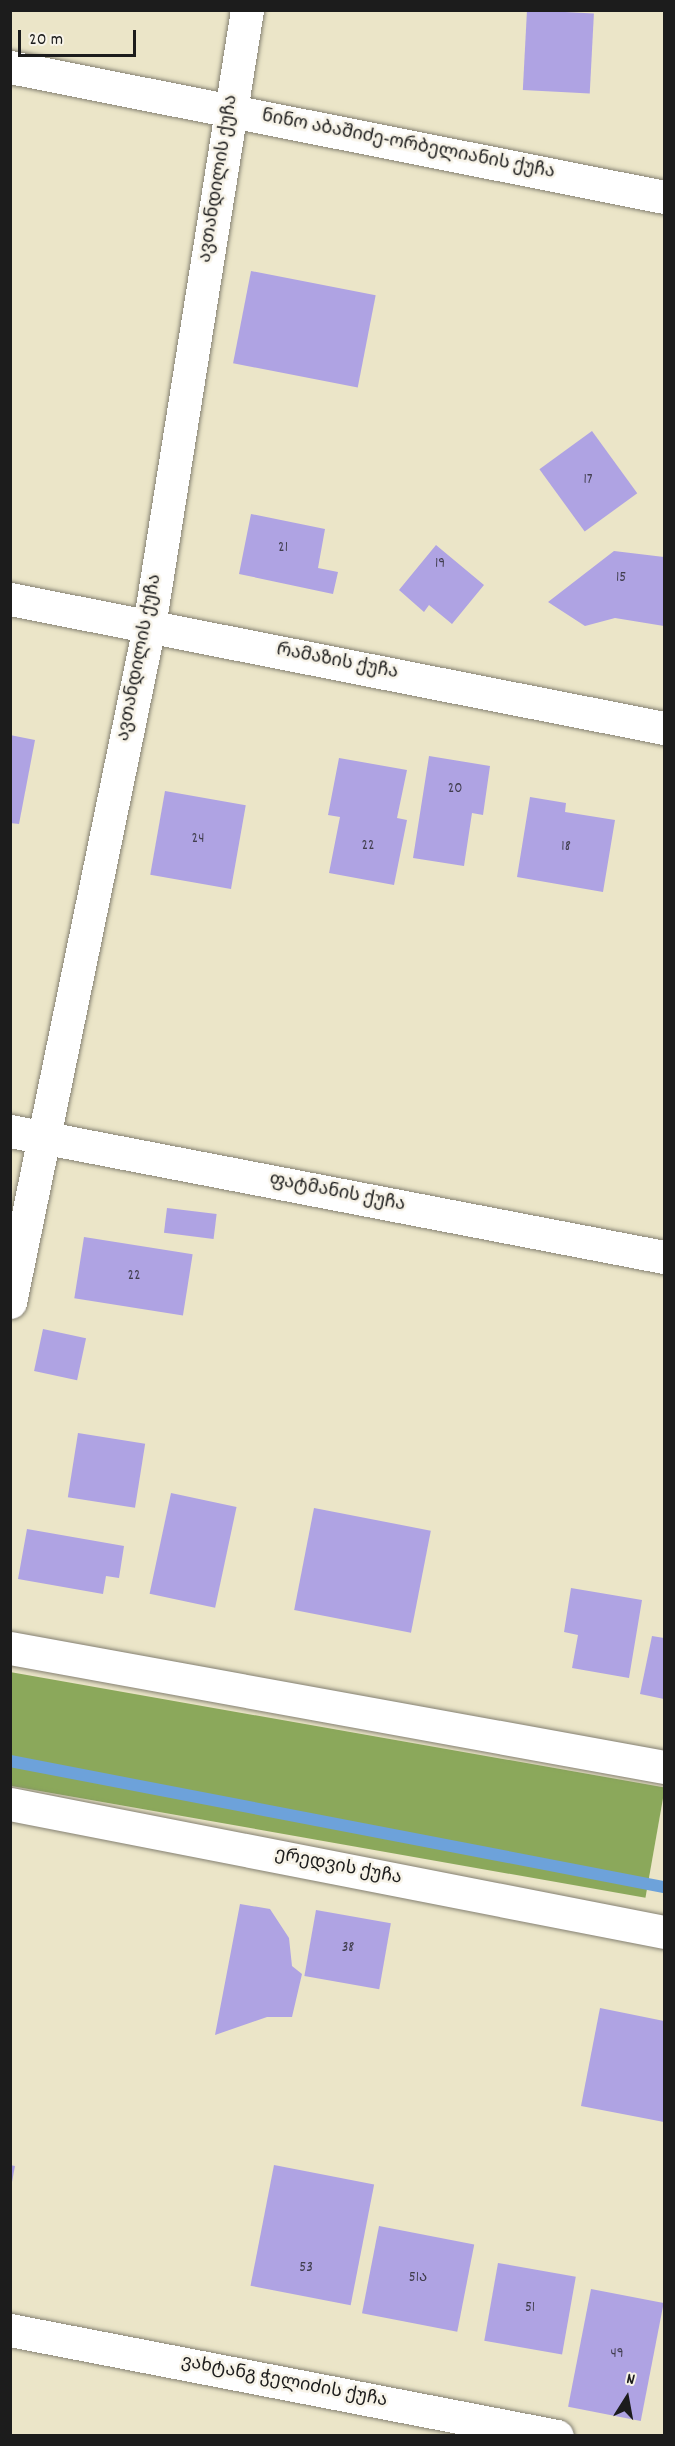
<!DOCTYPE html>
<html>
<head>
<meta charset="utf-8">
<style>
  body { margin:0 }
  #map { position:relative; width:675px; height:2446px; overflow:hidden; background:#ebe5c8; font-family:Dekko,"Noto Sans Georgian",sans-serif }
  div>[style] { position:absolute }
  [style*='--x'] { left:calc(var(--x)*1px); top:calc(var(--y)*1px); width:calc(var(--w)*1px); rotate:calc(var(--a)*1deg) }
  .forest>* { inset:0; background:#8ba85b; transform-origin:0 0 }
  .stream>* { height:12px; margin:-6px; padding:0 6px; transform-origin:6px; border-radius:6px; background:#6da2da }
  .building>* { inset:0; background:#afa3e3; transform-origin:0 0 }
  .roads { filter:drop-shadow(0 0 2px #848072) drop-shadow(0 0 2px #848072) }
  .minor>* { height:33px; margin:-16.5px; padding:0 16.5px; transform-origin:16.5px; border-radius:16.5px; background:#fff }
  span { translate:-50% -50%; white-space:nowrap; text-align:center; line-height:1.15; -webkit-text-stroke:5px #f7f3e8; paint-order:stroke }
  .number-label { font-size:15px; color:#413e4e }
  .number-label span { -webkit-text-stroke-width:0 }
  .street-label { font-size:18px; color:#1c1c1c }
  .frame { position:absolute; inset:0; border:12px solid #1c1c1c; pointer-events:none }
  .north { position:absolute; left:597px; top:2368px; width:60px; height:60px; -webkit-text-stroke:4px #f7f3e8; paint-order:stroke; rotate:11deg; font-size:16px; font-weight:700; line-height:24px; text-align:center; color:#1c1c1c }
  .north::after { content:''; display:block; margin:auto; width:21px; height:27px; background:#1c1c1c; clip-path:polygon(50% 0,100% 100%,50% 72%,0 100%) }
  .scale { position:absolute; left:18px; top:30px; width:118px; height:27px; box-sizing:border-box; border:3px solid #1c1c1c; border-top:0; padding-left:8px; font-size:18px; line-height:21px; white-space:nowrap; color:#1c1c1c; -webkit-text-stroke:4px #f7f3e8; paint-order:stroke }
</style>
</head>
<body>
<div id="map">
  <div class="forest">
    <i style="left:10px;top:1672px;width:665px;height:112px;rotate:10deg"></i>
  </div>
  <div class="stream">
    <i style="--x:10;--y:1761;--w:666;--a:10.91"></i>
  </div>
  <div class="building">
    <i style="left:527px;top:10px;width:67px;height:80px;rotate:3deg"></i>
    <i style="left:251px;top:271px;width:127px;height:94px;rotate:11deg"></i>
    <i style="left:592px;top:431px;width:77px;height:65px;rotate:54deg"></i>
    <i style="clip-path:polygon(251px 514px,325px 529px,318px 568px,338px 572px,333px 594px,239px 574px)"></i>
    <i style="clip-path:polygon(436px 545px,484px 585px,452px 624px,429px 605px,424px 612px,399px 590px)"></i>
    <i style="clip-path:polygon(614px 551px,664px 557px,664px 626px,615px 618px,585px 626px,548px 602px)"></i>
    <i style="clip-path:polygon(10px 735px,35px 740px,19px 824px,10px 823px)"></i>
    <i style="clip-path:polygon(429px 756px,490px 766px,483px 815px,472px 813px,464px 866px,413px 858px)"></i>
    <i style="clip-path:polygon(339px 758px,407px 770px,397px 818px,407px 820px,394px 885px,329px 873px,340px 817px,328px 815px)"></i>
    <i style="left:165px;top:791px;width:82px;height:85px;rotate:10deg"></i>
    <i style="clip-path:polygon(530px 797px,566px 803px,565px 812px,615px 820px,603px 892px,517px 877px)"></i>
    <i style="left:167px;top:1208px;width:50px;height:25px;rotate:7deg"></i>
    <i style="left:84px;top:1237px;width:110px;height:62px;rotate:9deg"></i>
    <i style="left:43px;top:1329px;width:44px;height:43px;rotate:12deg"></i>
    <i style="left:78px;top:1433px;width:68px;height:65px;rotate:9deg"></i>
    <i style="left:171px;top:1493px;width:67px;height:103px;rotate:12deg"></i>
    <i style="left:314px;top:1508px;width:119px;height:104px;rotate:11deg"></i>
    <i style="clip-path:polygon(27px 1529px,124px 1546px,119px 1578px,106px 1576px,103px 1594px,18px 1579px)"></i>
    <i style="clip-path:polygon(571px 1588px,642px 1600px,629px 1678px,572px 1668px,578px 1635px,564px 1632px)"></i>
    <i style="clip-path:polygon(652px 1636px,664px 1638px,664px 1699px,640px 1694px)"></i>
    <i style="clip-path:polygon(240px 1904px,270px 1909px,289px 1938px,292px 1966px,302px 1974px,292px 2017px,267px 2017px,215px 2035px)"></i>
    <i style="left:316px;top:1910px;width:76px;height:67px;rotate:10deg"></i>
    <i style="clip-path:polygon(600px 2008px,664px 2021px,664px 2122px,581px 2106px)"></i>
    <i style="clip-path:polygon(10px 2165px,15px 2166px,12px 2182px,10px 2182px)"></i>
    <i style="left:274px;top:2165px;width:102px;height:123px;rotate:11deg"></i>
    <i style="left:379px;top:2226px;width:97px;height:89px;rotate:11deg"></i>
    <i style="left:498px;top:2263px;width:79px;height:79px;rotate:10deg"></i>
    <i style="left:591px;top:2289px;width:74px;height:120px;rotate:11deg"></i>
  </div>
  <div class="roads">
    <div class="minor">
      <i style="--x:10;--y:67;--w:667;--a:11.24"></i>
      <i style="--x:10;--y:599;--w:667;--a:11.16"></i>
      <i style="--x:10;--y:1131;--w:666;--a:10.91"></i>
      <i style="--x:10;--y:1302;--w:690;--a:-78.38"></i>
      <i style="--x:149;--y:626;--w:624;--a:-80.96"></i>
      <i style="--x:10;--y:1648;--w:665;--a:10.31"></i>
      <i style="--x:10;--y:1804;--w:666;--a:11.07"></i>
      <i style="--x:10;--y:2330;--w:557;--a:10.97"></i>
    </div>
  </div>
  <div class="number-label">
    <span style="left:588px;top:481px">17</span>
    <span style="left:283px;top:549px">21</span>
    <span style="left:440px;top:565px">19</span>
    <span style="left:621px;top:579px">15</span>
    <span style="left:455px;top:790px">20</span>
    <span style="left:198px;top:840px">24</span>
    <span style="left:368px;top:847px">22</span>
    <span style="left:566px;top:848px">18</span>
    <span style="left:134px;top:1277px">22</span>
    <span style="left:348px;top:1949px">38</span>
    <span style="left:306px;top:2269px">53</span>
    <span style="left:418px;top:2279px">51ა</span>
    <span style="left:530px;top:2309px">51</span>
    <span style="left:617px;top:2355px">49</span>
  </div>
  <div class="street-label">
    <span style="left:408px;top:146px;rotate:11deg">ნინო აბაშიძე-ორბელიანის ქუჩა</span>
    <span style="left:220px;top:179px;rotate:-81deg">ავთანდილის ქუჩა</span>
    <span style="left:141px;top:658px;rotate:-79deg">ავთანდილის ქუჩა</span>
    <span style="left:337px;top:663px;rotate:11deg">რამაზის ქუჩა</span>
    <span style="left:337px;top:1194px;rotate:11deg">ფატმანის ქუჩა</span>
    <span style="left:338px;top:1868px;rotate:11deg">ერედვის ქუჩა</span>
    <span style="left:284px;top:2383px;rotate:11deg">ვახტანგ ჭელიძის ქუჩა</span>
  </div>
  <div class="frame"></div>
  <div class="north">N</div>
  <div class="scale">20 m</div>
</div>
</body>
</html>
